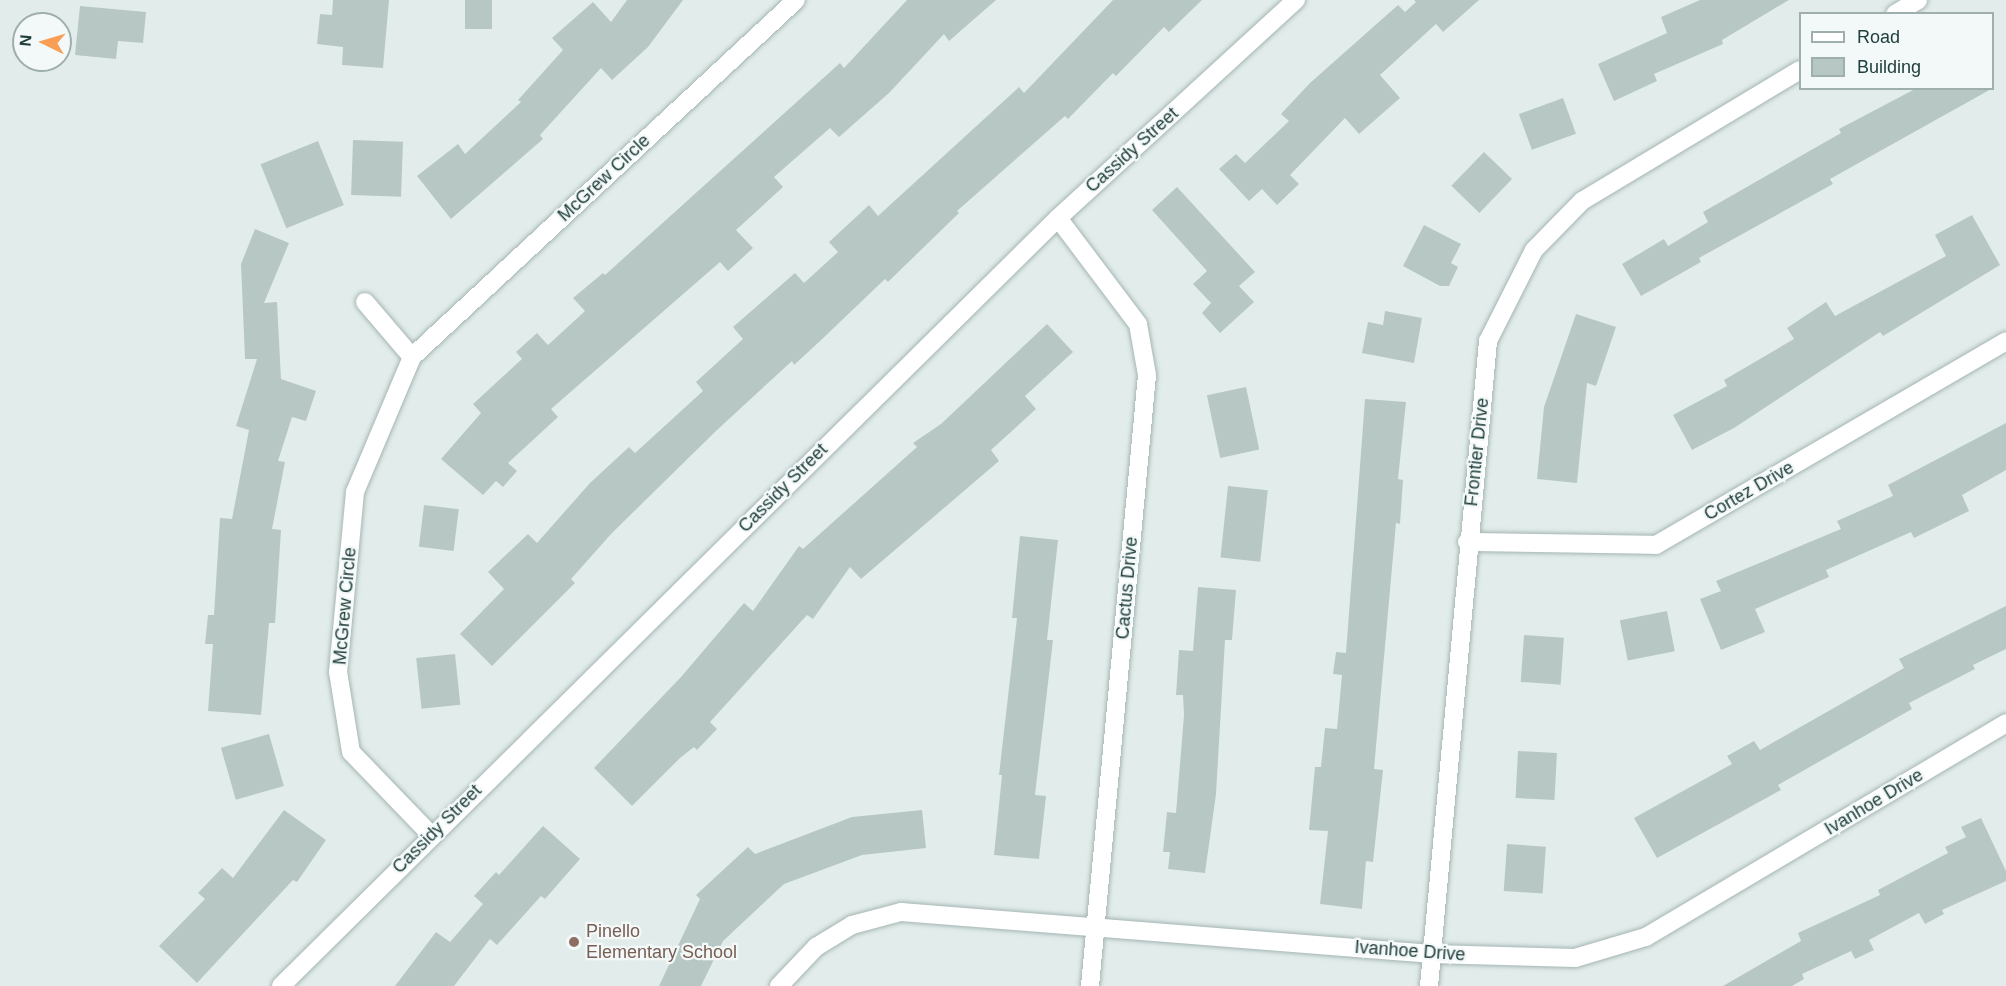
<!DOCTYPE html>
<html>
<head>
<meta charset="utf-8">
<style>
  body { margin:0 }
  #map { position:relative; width:2006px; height:986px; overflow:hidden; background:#e2edeb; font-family:Helvetica,sans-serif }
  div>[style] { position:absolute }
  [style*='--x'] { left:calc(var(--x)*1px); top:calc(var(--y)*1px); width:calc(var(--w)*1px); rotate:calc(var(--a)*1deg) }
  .building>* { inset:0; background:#b7c8c4; transform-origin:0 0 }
  .roads { filter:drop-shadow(0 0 2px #a4b5b3) drop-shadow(0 0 2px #a4b5b3) }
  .minor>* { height:18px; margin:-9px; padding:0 9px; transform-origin:9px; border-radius:9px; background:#fff }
  .dots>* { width:16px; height:16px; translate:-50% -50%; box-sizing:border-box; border:3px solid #f3f9f8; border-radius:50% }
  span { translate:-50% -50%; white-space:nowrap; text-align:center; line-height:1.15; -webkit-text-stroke:4.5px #f3f9f8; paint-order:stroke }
  .street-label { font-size:18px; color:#213f3d }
  .education-label { font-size:18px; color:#785e54 }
  .left { translate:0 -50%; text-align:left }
  .legend { position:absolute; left:1799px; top:12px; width:195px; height:78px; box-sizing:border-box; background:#f3f9f8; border:2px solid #9fafad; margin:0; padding:8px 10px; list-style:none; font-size:18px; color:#213f3d }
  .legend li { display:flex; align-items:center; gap:12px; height:30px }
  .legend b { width:30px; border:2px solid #9fafad }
  .north { position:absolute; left:12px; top:12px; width:60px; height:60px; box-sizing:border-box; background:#f3f9f8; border:2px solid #9fafad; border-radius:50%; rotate:275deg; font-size:16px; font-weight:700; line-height:24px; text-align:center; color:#213f3d }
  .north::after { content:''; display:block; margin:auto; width:21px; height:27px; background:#f89f55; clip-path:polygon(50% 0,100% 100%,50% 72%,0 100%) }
</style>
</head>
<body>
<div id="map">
  <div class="building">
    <i style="clip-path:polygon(333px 0,389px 0,383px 68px,342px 65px,343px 47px,317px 44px,320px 14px,332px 15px)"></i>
    <i style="left:465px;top:0;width:27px;height:29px"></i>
    <i style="clip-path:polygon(627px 0,683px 0,648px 47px,612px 80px,601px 68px,540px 135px,543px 139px,451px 219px,417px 176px,458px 144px,465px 154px,521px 102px,518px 100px,563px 50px,552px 38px,593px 2px,611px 22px)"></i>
    <i style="clip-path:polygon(907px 0,996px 0,949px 41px,944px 34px,889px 93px,839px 137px,830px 128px,774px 177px,783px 187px,736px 230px,753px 248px,728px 271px,720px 262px,551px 409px,558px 417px,508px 463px,517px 471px,503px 487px,496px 481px,483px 495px,441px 459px,481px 413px,473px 404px,522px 359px,516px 352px,537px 333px,548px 345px,585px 311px,573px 298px,603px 273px,605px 275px,840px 63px,844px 68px)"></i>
    <i style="clip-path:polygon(1113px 0,1202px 0,1169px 32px,1164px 27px,1116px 76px,1113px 73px,1068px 119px,1065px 116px,957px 211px,959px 213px,888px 282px,885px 279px,819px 342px,794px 365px,792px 361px,717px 430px,612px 533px,571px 579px,575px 583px,492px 666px,460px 634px,504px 589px,488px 572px,528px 534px,537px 543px,590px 483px,629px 447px,635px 453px,703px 391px,696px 382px,743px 339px,733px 327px,795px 273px,804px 283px,838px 252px,829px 242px,869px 205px,878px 216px,1019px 87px,1024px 93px)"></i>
    <i style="clip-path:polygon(1414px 0,1479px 0,1443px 32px,1436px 24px,1380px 75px,1400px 98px,1359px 134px,1345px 118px,1290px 175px,1299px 184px,1277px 205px,1262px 189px,1249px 201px,1219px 169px,1236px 154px,1245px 163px,1289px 121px,1281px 114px,1310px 83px,1398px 5px,1405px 12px,1416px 2px)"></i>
    <i style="clip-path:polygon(1700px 0,1789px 0,1722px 40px,1723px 44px,1654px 74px,1657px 81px,1614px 101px,1598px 64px,1667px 33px,1661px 17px)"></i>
    <i style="clip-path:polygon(80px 6px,146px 12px,143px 43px,118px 41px,116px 59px,75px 55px)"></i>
    <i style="clip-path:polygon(1917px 88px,1993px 88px,1830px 179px,1833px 184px,1699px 258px,1701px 262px,1641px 296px,1622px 264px,1664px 239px,1668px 246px,1708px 222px,1703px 212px,1841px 133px,1839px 129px)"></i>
    <i style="left:1563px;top:98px;width:38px;height:47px;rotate:70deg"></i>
    <i style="left:353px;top:140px;width:50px;height:55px;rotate:2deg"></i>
    <i style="left:318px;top:141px;width:69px;height:62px;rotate:68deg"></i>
    <i style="left:1484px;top:152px;width:39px;height:47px;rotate:44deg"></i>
    <i style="clip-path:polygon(1177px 187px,1255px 272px,1239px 286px,1254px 302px,1220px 333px,1202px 313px,1211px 303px,1193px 284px,1207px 271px,1152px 210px)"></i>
    <i style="clip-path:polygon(1972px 215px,2000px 265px,1883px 336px,1880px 332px,1734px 428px,1692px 450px,1673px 415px,1727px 386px,1724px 380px,1794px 339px,1787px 328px,1826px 302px,1835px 316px,1946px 256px,1935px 235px)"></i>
    <i style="clip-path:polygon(1424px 225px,1461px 244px,1451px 263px,1458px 267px,1449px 286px,1440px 286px,1403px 266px)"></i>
    <i style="clip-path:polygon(255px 229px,289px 243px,264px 303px,277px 302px,281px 379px,316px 391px,306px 421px,292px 417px,278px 461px,285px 462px,272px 529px,281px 530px,275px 623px,269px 623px,261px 715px,208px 711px,213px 644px,205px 644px,208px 615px,214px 615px,220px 518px,232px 519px,249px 430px,236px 426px,257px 359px,245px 359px,241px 264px)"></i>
    <i style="clip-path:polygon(1385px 311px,1422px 318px,1414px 363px,1362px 353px,1368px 322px,1383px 325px)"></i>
    <i style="clip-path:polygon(1576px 314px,1616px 327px,1596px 386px,1587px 383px,1577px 483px,1537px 479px,1544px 407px)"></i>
    <i style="clip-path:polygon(1047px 324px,1073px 352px,1025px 396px,1036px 409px,991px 450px,999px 461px,861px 579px,850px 567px,813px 619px,807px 615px,710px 722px,717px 729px,697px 750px,694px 747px,680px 758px,632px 806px,594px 768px,681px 677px,744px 603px,753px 611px,799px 546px,803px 549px,917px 447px,913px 443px,941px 424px)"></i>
    <i style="left:1246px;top:387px;width:64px;height:40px;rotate:78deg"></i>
    <i style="clip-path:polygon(1365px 399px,1406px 402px,1398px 479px,1403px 480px,1400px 524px,1396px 523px,1374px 769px,1383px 770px,1373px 862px,1366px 861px,1362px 909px,1320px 904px,1328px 831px,1309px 830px,1315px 767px,1321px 767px,1325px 728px,1337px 729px,1342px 675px,1333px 674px,1336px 652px,1346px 653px)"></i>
    <i style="clip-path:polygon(2006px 423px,2006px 470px,1962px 495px,1969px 511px,1914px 538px,1911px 532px,1826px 570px,1829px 577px,1755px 609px,1765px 632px,1721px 650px,1700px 599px,1721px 591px,1716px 581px,1841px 529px,1837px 521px,1893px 496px,1888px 485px)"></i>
    <i style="left:1228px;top:486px;width:40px;height:72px;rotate:6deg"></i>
    <i style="left:424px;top:505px;width:35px;height:42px;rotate:7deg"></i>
    <i style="clip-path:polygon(1020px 536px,1058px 540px,1047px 640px,1053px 640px,1035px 795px,1046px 796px,1039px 859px,994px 855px,1002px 775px,999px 775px,1017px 618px,1012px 618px)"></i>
    <i style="clip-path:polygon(1198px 587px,1236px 590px,1232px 640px,1225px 640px,1216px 794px,1205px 873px,1168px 869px,1170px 852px,1163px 852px,1167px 812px,1176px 813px,1184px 715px,1183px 695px,1176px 695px,1179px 650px,1193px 651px)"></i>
    <i style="clip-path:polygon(2006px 606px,2006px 649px,1973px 665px,1975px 669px,1909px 703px,1912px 709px,1778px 785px,1781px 790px,1657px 858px,1634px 818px,1732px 764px,1727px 756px,1754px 741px,1760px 750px,1904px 668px,1899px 659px)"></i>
    <i style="left:1667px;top:611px;width:41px;height:48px;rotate:79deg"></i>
    <i style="left:1524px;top:635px;width:40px;height:47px;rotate:4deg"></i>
    <i style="left:455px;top:654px;width:51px;height:39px;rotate:84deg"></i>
    <i style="left:269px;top:734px;width:54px;height:50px;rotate:74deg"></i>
    <i style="left:1518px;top:751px;width:39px;height:47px;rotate:3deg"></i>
    <i style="clip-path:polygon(284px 810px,326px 840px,297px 882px,293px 880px,197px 983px,159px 946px,205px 899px,198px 893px,222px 868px,233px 878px)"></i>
    <i style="clip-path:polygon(922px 810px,926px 848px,862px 855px,784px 884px,723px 941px,701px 986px,659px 986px,700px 899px,696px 895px,748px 847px,755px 854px,852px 817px)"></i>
    <i style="clip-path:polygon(1981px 818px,2006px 871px,2006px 881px,1942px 910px,1944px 914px,1925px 924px,1919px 913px,1869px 940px,1874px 950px,1855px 959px,1851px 951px,1802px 974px,1804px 979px,1792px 986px,1723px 986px,1801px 941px,1798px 933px,1880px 895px,1878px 890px,1948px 853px,1945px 847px,1966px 837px,1961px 827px)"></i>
    <i style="clip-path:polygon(543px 826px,580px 859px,545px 899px,541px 896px,497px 945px,490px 939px,454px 986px,395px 986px,436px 932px,450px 942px,483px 904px,474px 896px,496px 872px,499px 875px)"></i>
    <i style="left:1507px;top:844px;width:39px;height:47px;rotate:4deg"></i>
  </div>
  <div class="roads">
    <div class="minor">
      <i style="--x:1895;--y:14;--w:27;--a:-31"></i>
      <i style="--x:1058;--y:218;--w:133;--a:53"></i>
      <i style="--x:1138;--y:324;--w:52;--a:80"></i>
      <i style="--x:1147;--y:375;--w:614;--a:95.33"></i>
      <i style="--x:365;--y:302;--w:72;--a:49.5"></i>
      <i style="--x:1467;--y:542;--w:189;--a:0.9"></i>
      <i style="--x:1656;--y:545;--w:405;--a:-30.2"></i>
      <i style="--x:431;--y:835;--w:115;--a:-133.9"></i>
      <i style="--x:351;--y:752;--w:81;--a:-99.2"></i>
      <i style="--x:338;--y:672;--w:181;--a:-84.6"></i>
      <i style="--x:355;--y:492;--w:147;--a:-67.1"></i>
      <i style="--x:412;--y:357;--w:524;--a:-42.91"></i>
      <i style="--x:281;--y:986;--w:1092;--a:-44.67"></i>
      <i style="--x:1058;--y:218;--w:323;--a:-42.5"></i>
      <i style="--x:779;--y:986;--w:54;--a:-46.5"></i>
      <i style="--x:816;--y:947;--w:42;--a:-31.4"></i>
      <i style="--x:852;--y:925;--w:51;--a:-14.9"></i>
      <i style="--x:901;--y:912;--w:533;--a:4.52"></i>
      <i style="--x:1432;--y:954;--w:143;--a:1.6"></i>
      <i style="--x:1575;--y:958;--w:74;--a:-16.5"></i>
      <i style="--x:1646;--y:937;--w:419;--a:-30.7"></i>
      <i style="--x:1429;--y:986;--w:648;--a:-84.77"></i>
      <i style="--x:1488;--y:341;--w:102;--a:-63.2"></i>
      <i style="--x:1534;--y:250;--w:69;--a:-45.6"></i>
      <i style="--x:1582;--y:201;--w:254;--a:-31"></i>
    </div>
  </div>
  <div class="dots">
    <i style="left:574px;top:942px;background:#8d6e63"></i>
  </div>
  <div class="street-label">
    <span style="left:1132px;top:150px;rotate:-42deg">Cassidy Street</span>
    <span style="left:604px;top:178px;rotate:-43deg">McGrew Circle</span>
    <span style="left:1477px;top:452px;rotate:-84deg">Frontier Drive</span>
    <span style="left:783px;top:488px;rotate:-45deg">Cassidy Street</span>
    <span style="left:1749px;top:491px;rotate:-30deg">Cortez Drive</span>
    <span style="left:1127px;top:588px;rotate:-85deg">Cactus Drive</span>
    <span style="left:345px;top:606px;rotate:-85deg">McGrew Circle</span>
    <span style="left:1874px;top:802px;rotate:-31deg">Ivanhoe Drive</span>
    <span style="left:437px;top:829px;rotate:-45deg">Cassidy Street</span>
    <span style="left:1410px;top:951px;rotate:4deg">Ivanhoe Drive</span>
  </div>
  <div class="education-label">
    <span class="left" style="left:586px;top:942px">Pinello<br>Elementary School</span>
  </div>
  <ul class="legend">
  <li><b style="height:8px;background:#fff"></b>Road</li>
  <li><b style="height:16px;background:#b7c8c4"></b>Building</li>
  </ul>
  <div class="north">N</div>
</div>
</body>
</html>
